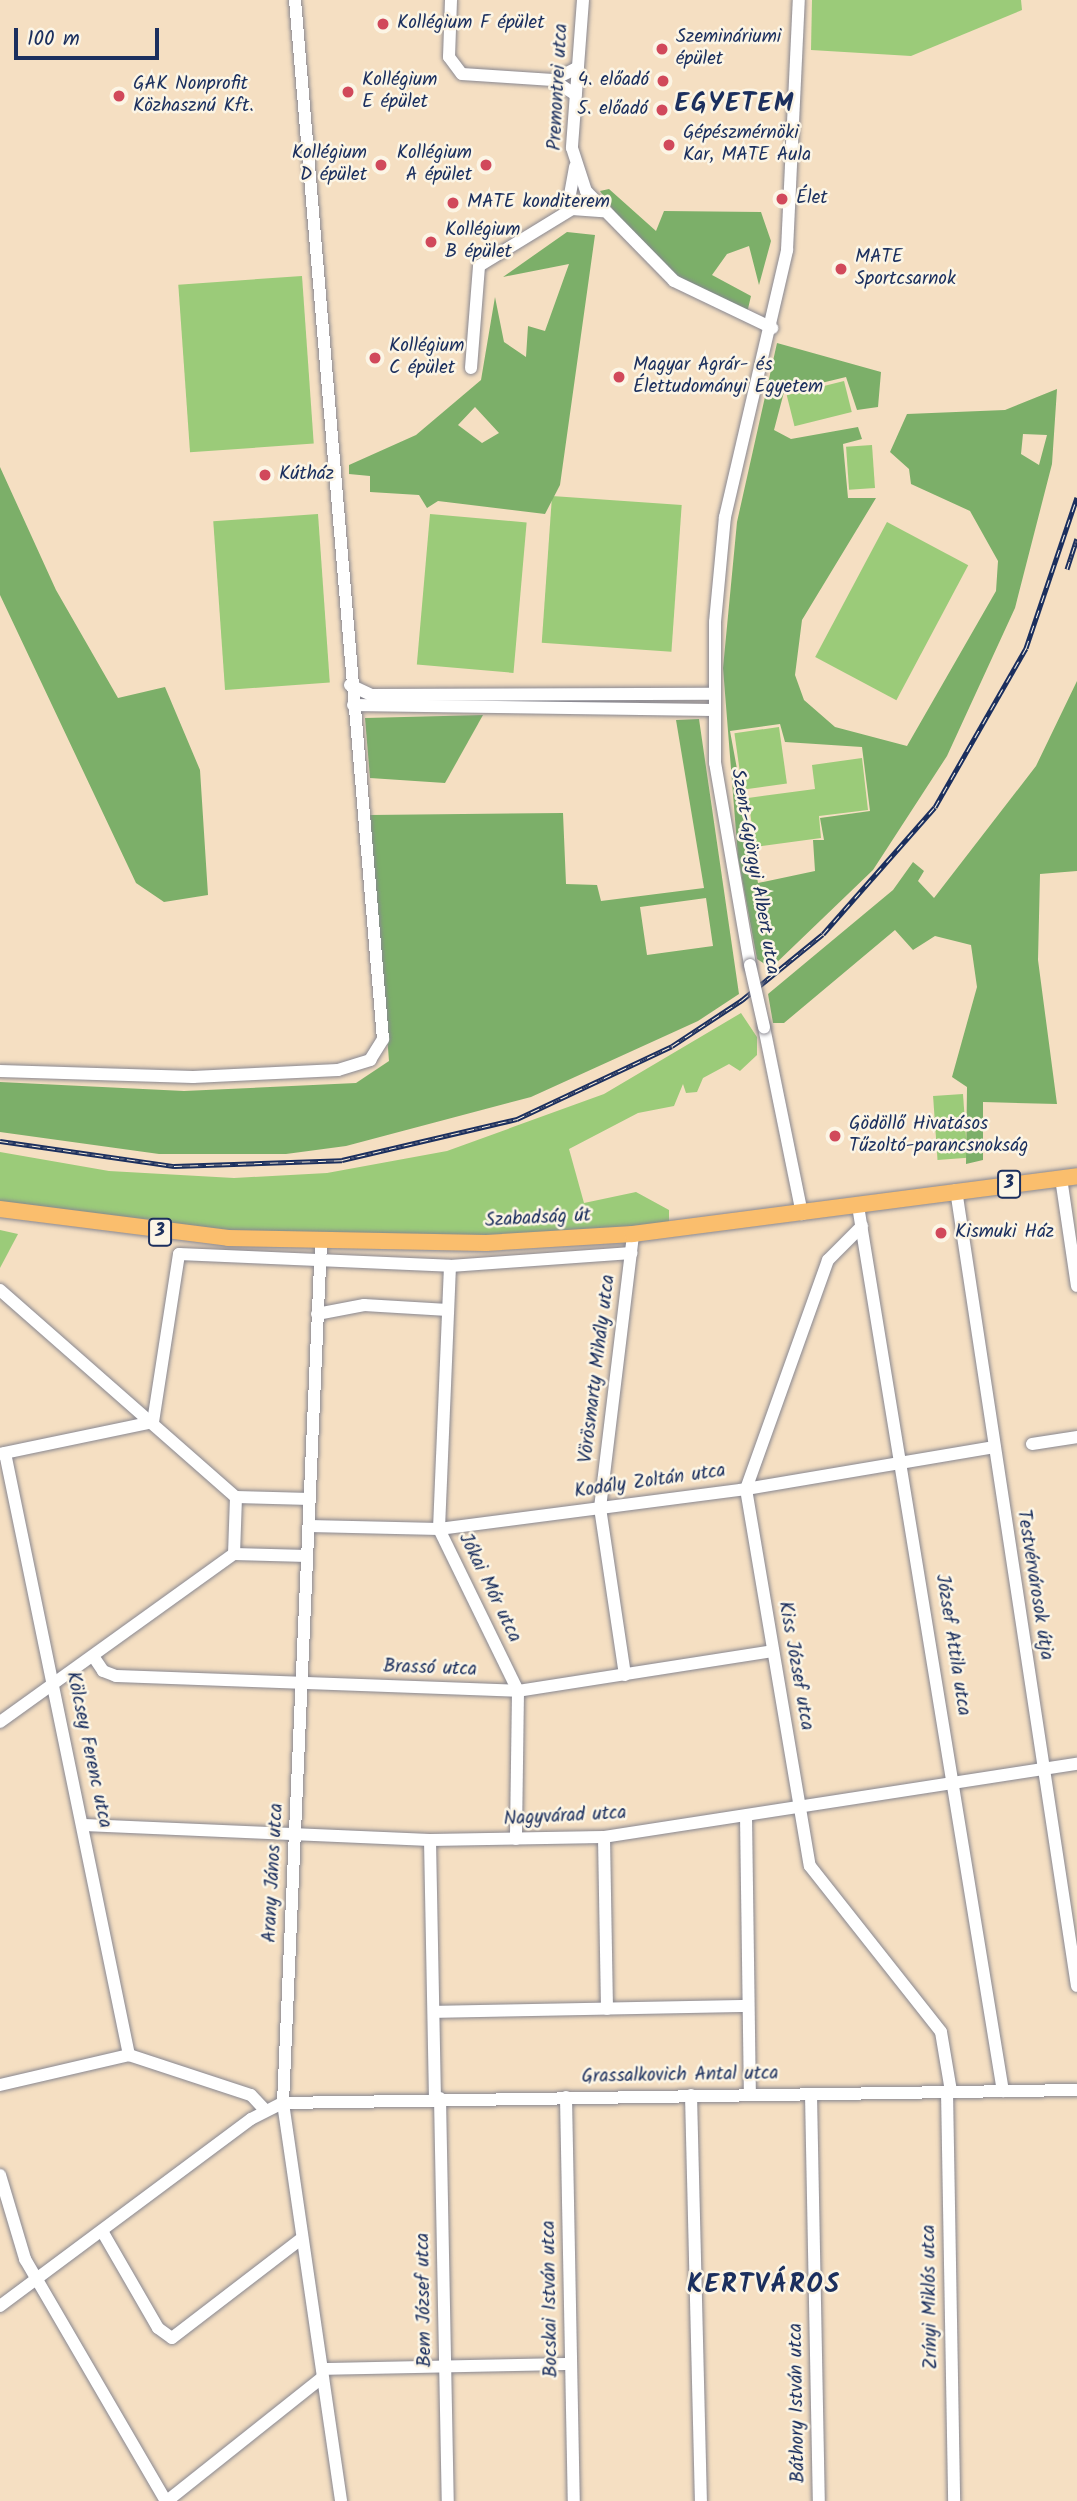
<!DOCTYPE html>
<html>
<head>
<meta charset="utf-8">
<style>
  body { margin:0 }
  #map { position:relative; width:1077px; height:2501px; overflow:hidden; background:#f5dfc2; font-family:Kalam,sans-serif }
  div>[style] { position:absolute }
  [style*='--x'] { left:calc(var(--x)*1px); top:calc(var(--y)*1px); width:calc(var(--w)*1px); rotate:calc(var(--a)*1deg) }
  .green>* { inset:0; background:#9bcb79; transform-origin:0 0 }
  .forest>* { inset:0; background:#7caf69 }
  .roads { filter:drop-shadow(0 0 2px #888790) drop-shadow(0 0 2px #888790) }
  .minor>* { height:12px; margin:-6px; padding:0 6px; transform-origin:6px; border-radius:6px; background:#fff }
  .major>* { height:16px; margin:-8px; padding:0 8px; transform-origin:8px; border-radius:8px; background:#fabe6d }
  .rail>* { height:5px; margin-top:-2.5px; transform-origin:0; background:repeating-linear-gradient(90deg,#fcf5e5 0 8px,#1b2f5e 0 16px); box-sizing:border-box; border-block:2px solid #1b2f5e }
  .bridges { filter:drop-shadow(0 0 2px #888790) drop-shadow(0 0 2px #888790) }
  .minor-bridge>* { height:12px; margin:-6px; padding:0 6px; transform-origin:6px; border-radius:6px; background:#fff }
  .dots>* { width:19px; height:19px; translate:-50% -50%; box-sizing:border-box; border:4px solid #fcf5e5; border-radius:50% }
  span { translate:-50% -50%; white-space:nowrap; text-align:center; line-height:1.15; -webkit-text-stroke:5px #fcf5e5; paint-order:stroke }
  .shield-label span { padding:2px 5px; background:#fcf5e5; border:2px solid; border-radius:5px; -webkit-text-stroke-width:0 }
  .shield-label { font-size:18px; color:#1b2f5e; font-weight:700 }
  .poi-label { font-size:19px; color:#1b2f5e }
  .left { translate:0 -50%; text-align:left }
  .right { translate:-100% -50%; text-align:right }
  .street-label { font-size:19px; color:#1b2f5e }
  .district-label { font-size:26px; color:#1b2f5e; font-weight:700; letter-spacing:2px }
  .scale { position:absolute; left:14px; top:28px; width:145px; height:32px; box-sizing:border-box; border:4px solid #1b2f5e; border-top:0; padding-left:9px; font-size:21px; line-height:24px; white-space:nowrap; color:#1b2f5e; -webkit-text-stroke:5px #fcf5e5; paint-order:stroke }
</style>
</head>
<body>
<div id="map">
  <div class="green">
    <i style="clip-path:polygon(812px 0,1021px 0,1022px 10px,911px 56px,811px 50px)"></i>
    <i style="left:302px;top:276px;width:168px;height:124px;rotate:86deg"></i>
    <i style="left:844px;top:381px;width:32px;height:59px;rotate:76deg"></i>
    <i style="left:872px;top:445px;width:43px;height:26px;rotate:86deg"></i>
    <i style="left:552px;top:496px;width:130px;height:147px;rotate:4deg"></i>
    <i style="left:318px;top:514px;width:169px;height:105px;rotate:86deg"></i>
    <i style="left:430px;top:514px;width:97px;height:151px;rotate:5deg"></i>
    <i style="left:887px;top:522px;width:92px;height:153px;rotate:28deg"></i>
    <i style="left:779px;top:727px;width:57px;height:45px;rotate:82deg"></i>
    <i style="clip-path:polygon(862px 758px,868px 810px,819px 816px,821px 838px,755px 847px,748px 798px,815px 789px,812px 765px)"></i>
    <i style="clip-path:polygon(741px 1013px,757px 1037px,757px 1055px,740px 1071px,729px 1064px,703px 1078px,697px 1092px,686px 1093px,683px 1084px,674px 1106px,638px 1113px,569px 1149px,584px 1203px,636px 1192px,669px 1210px,669px 1222px,556px 1235px,287px 1238px,0 1205px,0 1152px,109px 1171px,234px 1178px,327px 1173px,447px 1151px,604px 1094px)"></i>
    <i style="left:963px;top:1094px;width:64px;height:30px;rotate:86deg"></i>
    <i style="clip-path:polygon(0 1230px,18px 1234px,0 1268px)"></i>
  </div>
  <div class="forest">
    <i style="clip-path:polygon(609px 189px,656px 231px,664px 211px,761px 212px,771px 241px,759px 285px,749px 246px,727px 254px,712px 275px,751px 296px,747px 313px,680px 278px,633px 238px,600px 191px)"></i>
    <i style="clip-path:polygon(evenodd,567px 232px,595px 235px,560px 485px,545px 514px,438px 501px,427px 508px,419px 495px,370px 492px,370px 476px,349px 474px,349px 465px,416px 435px,481px 380px,495px 297px,504px 342px,526px 357px,528px 326px,545px 331px,569px 264px,503px 277px,567px 232px,475px 407px,499px 433px,482px 443px,458px 425px,475px 407px)"></i>
    <i style="clip-path:polygon(evenodd,777px 343px,881px 372px,878px 407px,857px 410px,846px 377px,784px 392px,774px 430px,791px 439px,858px 427px,862px 439px,843px 444px,848px 498px,876px 498px,802px 620px,795px 675px,804px 700px,835px 727px,907px 746px,996px 591px,998px 561px,970px 511px,911px 484px,909px 469px,890px 452px,907px 414px,1005px 410px,1057px 389px,1052px 464px,1015px 608px,947px 756px,873px 870px,771px 968px,757px 959px,738px 857px,723px 668px,737px 522px,777px 343px,1023px 434px,1047px 435px,1039px 465px,1021px 454px,1023px 434px,777px 343px,780px 724px,785px 742px,862px 747px,870px 811px,820px 818px,824px 840px,813px 840px,815px 871px,758px 883px,730px 731px,780px 724px)"></i>
    <i style="clip-path:polygon(0 467px,56px 590px,118px 698px,165px 687px,200px 770px,208px 895px,164px 902px,136px 883px,0 595px)"></i>
    <i style="clip-path:polygon(1077px 681px,1077px 871px,1040px 874px,1038px 960px,1057px 1104px,983px 1102px,983px 1160px,966px 1164px,967px 1087px,952px 1077px,977px 987px,971px 945px,935px 936px,913px 950px,895px 930px,784px 1023px,773px 1023px,768px 994px,893px 890px,913px 862px,924px 871px,918px 881px,934px 898px,1036px 766px)"></i>
    <i style="clip-path:polygon(483px 715px,445px 783px,370px 778px,365px 718px)"></i>
    <i style="clip-path:polygon(evenodd,699px 719px,739px 994px,698px 1021px,531px 1097px,346px 1146px,286px 1154px,159px 1154px,0 1132px,0 1082px,184px 1091px,356px 1083px,389px 1061px,370px 815px,563px 813px,566px 884px,597px 885px,601px 901px,704px 888px,676px 720px,699px 719px,706px 898px,713px 946px,647px 955px,640px 907px,706px 898px)"></i>
  </div>
  <div class="roads">
    <div class="minor">
      <i style="--x:451;--y:0;--w:57;--a:92"></i>
      <i style="--x:449;--y:57;--w:21;--a:53"></i>
      <i style="--x:462;--y:74;--w:91;--a:3.8"></i>
      <i style="--x:553;--y:80;--w:27;--a:33"></i>
      <i style="--x:583;--y:0;--w:148;--a:94.3"></i>
      <i style="--x:572;--y:148;--w:45;--a:72"></i>
      <i style="--x:586;--y:191;--w:126;--a:45.6"></i>
      <i style="--x:674;--y:281;--w:109;--a:25.6"></i>
      <i style="--x:553;--y:80;--w:28;--a:-27"></i>
      <i style="--x:567;--y:211;--w:45;--a:-79.7"></i>
      <i style="--x:471;--y:368;--w:102;--a:-85.5"></i>
      <i style="--x:479;--y:266;--w:109;--a:-31.5"></i>
      <i style="--x:572;--y:209;--w:31;--a:4"></i>
      <i style="--x:350;--y:685;--w:23;--a:25"></i>
      <i style="--x:371;--y:695;--w:341;--a:-0.2"></i>
      <i style="--x:353;--y:705;--w:360;--a:0.8"></i>
      <i style="--x:750;--y:965;--w:205;--a:-99.8"></i>
      <i style="--x:715;--y:763;--w:141;--a:-90"></i>
      <i style="--x:715;--y:622;--w:105;--a:-84.6"></i>
      <i style="--x:725;--y:517;--w:274;--a:-76.9"></i>
      <i style="--x:787;--y:250;--w:250;--a:-87.3"></i>
      <i style="--x:764;--y:1027;--w:191;--a:78.5"></i>
      <i style="--x:0;--y:1071;--w:193;--a:1.8"></i>
      <i style="--x:193;--y:1077;--w:145;--a:-2.8"></i>
      <i style="--x:338;--y:1070;--w:34;--a:-17"></i>
      <i style="--x:370;--y:1060;--w:25;--a:-58"></i>
      <i style="--x:383;--y:1039;--w:1043;--a:-94.84"></i>
      <i style="--x:1061;--y:1178;--w:109;--a:81.6"></i>
      <i style="--x:956;--y:1190;--w:805;--a:81.36"></i>
      <i style="--x:858;--y:1206;--w:897;--a:80.7"></i>
      <i style="--x:862;--y:1226;--w:48;--a:135"></i>
      <i style="--x:828;--y:1260;--w:243;--a:109.7"></i>
      <i style="--x:746;--y:1489;--w:382;--a:80.4"></i>
      <i style="--x:810;--y:1866;--w:211;--a:51.7"></i>
      <i style="--x:941;--y:2032;--w:60;--a:80.4"></i>
      <i style="--x:321;--y:1243;--w:861;--a:92.53"></i>
      <i style="--x:283;--y:2103;--w:402;--a:81.7"></i>
      <i style="--x:450;--y:1266;--w:263;--a:92.4"></i>
      <i style="--x:439;--y:1529;--w:180;--a:64"></i>
      <i style="--x:518;--y:1691;--w:148;--a:90.8"></i>
      <i style="--x:0;--y:1290;--w:314;--a:41.3"></i>
      <i style="--x:236;--y:1497;--w:74;--a:1.5"></i>
      <i style="--x:317;--y:1314;--w:48;--a:-10.8"></i>
      <i style="--x:364;--y:1305;--w:84;--a:3.4"></i>
      <i style="--x:153;--y:1422;--w:170;--a:-81.2"></i>
      <i style="--x:179;--y:1254;--w:271;--a:2.5"></i>
      <i style="--x:450;--y:1266;--w:182;--a:-4.1"></i>
      <i style="--x:1032;--y:1444;--w:46;--a:-8.8"></i>
      <i style="--x:5;--y:1453;--w:615;--a:78.36"></i>
      <i style="--x:0;--y:1454;--w:156;--a:-11.8"></i>
      <i style="--x:236;--y:1497;--w:57;--a:92"></i>
      <i style="--x:234;--y:1554;--w:73;--a:1.6"></i>
      <i style="--x:309;--y:1526;--w:130;--a:1.3"></i>
      <i style="--x:439;--y:1529;--w:310;--a:-7.4"></i>
      <i style="--x:746;--y:1489;--w:252;--a:-9.6"></i>
      <i style="--x:93;--y:1656;--w:18;--a:56"></i>
      <i style="--x:103;--y:1671;--w:14;--a:21"></i>
      <i style="--x:116;--y:1676;--w:402;--a:2.1"></i>
      <i style="--x:518;--y:1691;--w:258;--a:-8.9"></i>
      <i style="--x:625;--y:1675;--w:169;--a:-98.5"></i>
      <i style="--x:600;--y:1508;--w:276;--a:-83.1"></i>
      <i style="--x:0;--y:1722;--w:288;--a:-35.7"></i>
      <i style="--x:746;--y:1816;--w:278;--a:89.2"></i>
      <i style="--x:84;--y:1825;--w:346;--a:2.5"></i>
      <i style="--x:430;--y:1840;--w:174;--a:-1"></i>
      <i style="--x:604;--y:1837;--w:479;--a:-8.8"></i>
      <i style="--x:604;--y:1837;--w:172;--a:89"></i>
      <i style="--x:430;--y:1840;--w:258;--a:88.9"></i>
      <i style="--x:434;--y:2012;--w:314;--a:-1.1"></i>
      <i style="--x:0;--y:2085;--w:132;--a:-13.1"></i>
      <i style="--x:129;--y:2055;--w:128;--a:18.2"></i>
      <i style="--x:251;--y:2095;--w:19;--a:47"></i>
      <i style="--x:947;--y:2091;--w:410;--a:89"></i>
      <i style="--x:811;--y:2094;--w:407;--a:88.9"></i>
      <i style="--x:691;--y:2095;--w:406;--a:88.6"></i>
      <i style="--x:566;--y:2097;--w:404;--a:88.9"></i>
      <i style="--x:440;--y:2098;--w:403;--a:88.9"></i>
      <i style="--x:0;--y:2175;--w:88;--a:73.4"></i>
      <i style="--x:25;--y:2259;--w:280;--a:59.8"></i>
      <i style="--x:102;--y:2231;--w:112;--a:60"></i>
      <i style="--x:158;--y:2328;--w:17;--a:36"></i>
      <i style="--x:172;--y:2338;--w:163;--a:-37.5"></i>
      <i style="--x:0;--y:2306;--w:313;--a:-36.7"></i>
      <i style="--x:251;--y:2119;--w:36;--a:-27"></i>
      <i style="--x:283;--y:2103;--w:794;--a:-0.94"></i>
      <i style="--x:322;--y:2369;--w:249;--a:-1.2"></i>
      <i style="--x:167;--y:2501;--w:199;--a:-38.5"></i>
    </div>
    <div class="major">
      <i style="--x:0;--y:1209;--w:230;--a:7.2"></i>
      <i style="--x:228;--y:1238;--w:258;--a:1.1"></i>
      <i style="--x:486;--y:1243;--w:147;--a:-3.5"></i>
      <i style="--x:633;--y:1234;--w:448;--a:-7.4"></i>
    </div>
  </div>
  <div class="rail">
    <i style="--x:1067;--y:569;--w:32;--a:-72"></i>
    <i style="--x:0;--y:1141;--w:176;--a:8.2"></i>
    <i style="--x:174;--y:1166;--w:168;--a:-2"></i>
    <i style="--x:342;--y:1160;--w:180;--a:-13.2"></i>
    <i style="--x:517;--y:1119;--w:171;--a:-25.2"></i>
    <i style="--x:672;--y:1046;--w:84;--a:-33.3"></i>
    <i style="--x:742;--y:1000;--w:104;--a:-39.2"></i>
    <i style="--x:823;--y:934;--w:169;--a:-48.6"></i>
    <i style="--x:935;--y:807;--w:183;--a:-60.2"></i>
    <i style="--x:1026;--y:648;--w:159;--a:-71.3"></i>
  </div>
  <div class="bridges">
    <div class="minor-bridge">
      <i style="--x:750;--y:965;--w:64;--a:77.3"></i>
    </div>
  </div>
  <div class="dots">
    <i style="left:383px;top:24px;background:#d1495b"></i>
    <i style="left:662px;top:49px;background:#d1495b"></i>
    <i style="left:663px;top:81px;background:#d1495b"></i>
    <i style="left:348px;top:92px;background:#d1495b"></i>
    <i style="left:119px;top:96px;background:#d1495b"></i>
    <i style="left:662px;top:110px;background:#d1495b"></i>
    <i style="left:669px;top:145px;background:#d1495b"></i>
    <i style="left:381px;top:165px;background:#d1495b"></i>
    <i style="left:486px;top:165px;background:#d1495b"></i>
    <i style="left:782px;top:199px;background:#d1495b"></i>
    <i style="left:453px;top:203px;background:#d1495b"></i>
    <i style="left:431px;top:242px;background:#d1495b"></i>
    <i style="left:841px;top:269px;background:#d1495b"></i>
    <i style="left:375px;top:358px;background:#d1495b"></i>
    <i style="left:619px;top:377px;background:#d1495b"></i>
    <i style="left:265px;top:475px;background:#d1495b"></i>
    <i style="left:835px;top:1136px;background:#d1495b"></i>
    <i style="left:941px;top:1233px;background:#d1495b"></i>
  </div>
  <div class="shield-label">
    <span style="left:1009px;top:1184px">3</span>
    <span style="left:160px;top:1232px">3</span>
  </div>
  <div class="poi-label">
    <span class="left" style="left:397px;top:24px">Kollégium F épület</span>
    <span class="left" style="left:676px;top:49px">Szemináriumi<br>épület</span>
    <span class="left" style="left:362px;top:92px">Kollégium<br>E épület</span>
    <span class="right" style="left:649px;top:81px">4. előadó</span>
    <span class="left" style="left:133px;top:96px">GAK Nonprofit<br>Közhasznú Kft.</span>
    <span class="right" style="left:648px;top:110px">5. előadó</span>
    <span class="left" style="left:683px;top:145px">Gépészmérnöki<br>Kar, MATE Aula</span>
    <span class="right" style="left:367px;top:165px">Kollégium<br>D épület</span>
    <span class="right" style="left:472px;top:165px">Kollégium<br>A épület</span>
    <span class="left" style="left:796px;top:199px">Élet</span>
    <span class="left" style="left:467px;top:203px">MATE konditerem</span>
    <span class="left" style="left:445px;top:242px">Kollégium<br>B épület</span>
    <span class="left" style="left:855px;top:269px">MATE<br>Sportcsarnok</span>
    <span class="left" style="left:389px;top:358px">Kollégium<br>C épület</span>
    <span class="left" style="left:633px;top:377px">Magyar Agrár- és<br>Élettudományi Egyetem</span>
    <span class="left" style="left:279px;top:475px">Kútház</span>
    <span class="left" style="left:849px;top:1136px">Gödöllő Hivatásos<br>Tűzoltó-parancsnokság</span>
    <span class="left" style="left:955px;top:1233px">Kismuki Ház</span>
  </div>
  <div class="street-label">
    <span style="left:559px;top:87px;rotate:-87deg">Premontrei utca</span>
    <span style="left:754px;top:872px;rotate:80deg">Szent-Györgyi Albert utca</span>
    <span style="left:538px;top:1219px;rotate:-3deg">Szabadság út</span>
    <span style="left:598px;top:1369px;rotate:-83deg">Vörösmarty Mihály utca</span>
    <span style="left:650px;top:1482px;rotate:-8deg">Kodály Zoltán utca</span>
    <span style="left:1034px;top:1585px;rotate:81deg">Testvérvárosok útja</span>
    <span style="left:489px;top:1588px;rotate:64deg">Jókai Mór utca</span>
    <span style="left:952px;top:1645px;rotate:81deg">József Attila utca</span>
    <span style="left:795px;top:1666px;rotate:80deg">Kiss József utca</span>
    <span style="left:430px;top:1669px;rotate:2deg">Brassó utca</span>
    <span style="left:88px;top:1750px;rotate:78deg">Kölcsey Ferenc utca</span>
    <span style="left:565px;top:1817px;rotate:-3deg">Nagyvárad utca</span>
    <span style="left:274px;top:1873px;rotate:-87deg">Arany János utca</span>
    <span style="left:680px;top:2076px;rotate:-1deg">Grassalkovich Antal utca</span>
    <span style="left:931px;top:2297px;rotate:-91deg">Zrínyi Miklós utca</span>
    <span style="left:551px;top:2299px;rotate:-91deg">Bocskai István utca</span>
    <span style="left:425px;top:2300px;rotate:-91deg">Bem József utca</span>
    <span style="left:798px;top:2403px;rotate:-91deg">Báthory István utca</span>
  </div>
  <div class="district-label">
    <span style="left:735px;top:105px">EGYETEM</span>
    <span style="left:764px;top:2286px">KERTVÁROS</span>
  </div>
  <div class="scale">100 m</div>
</div>
</body>
</html>
